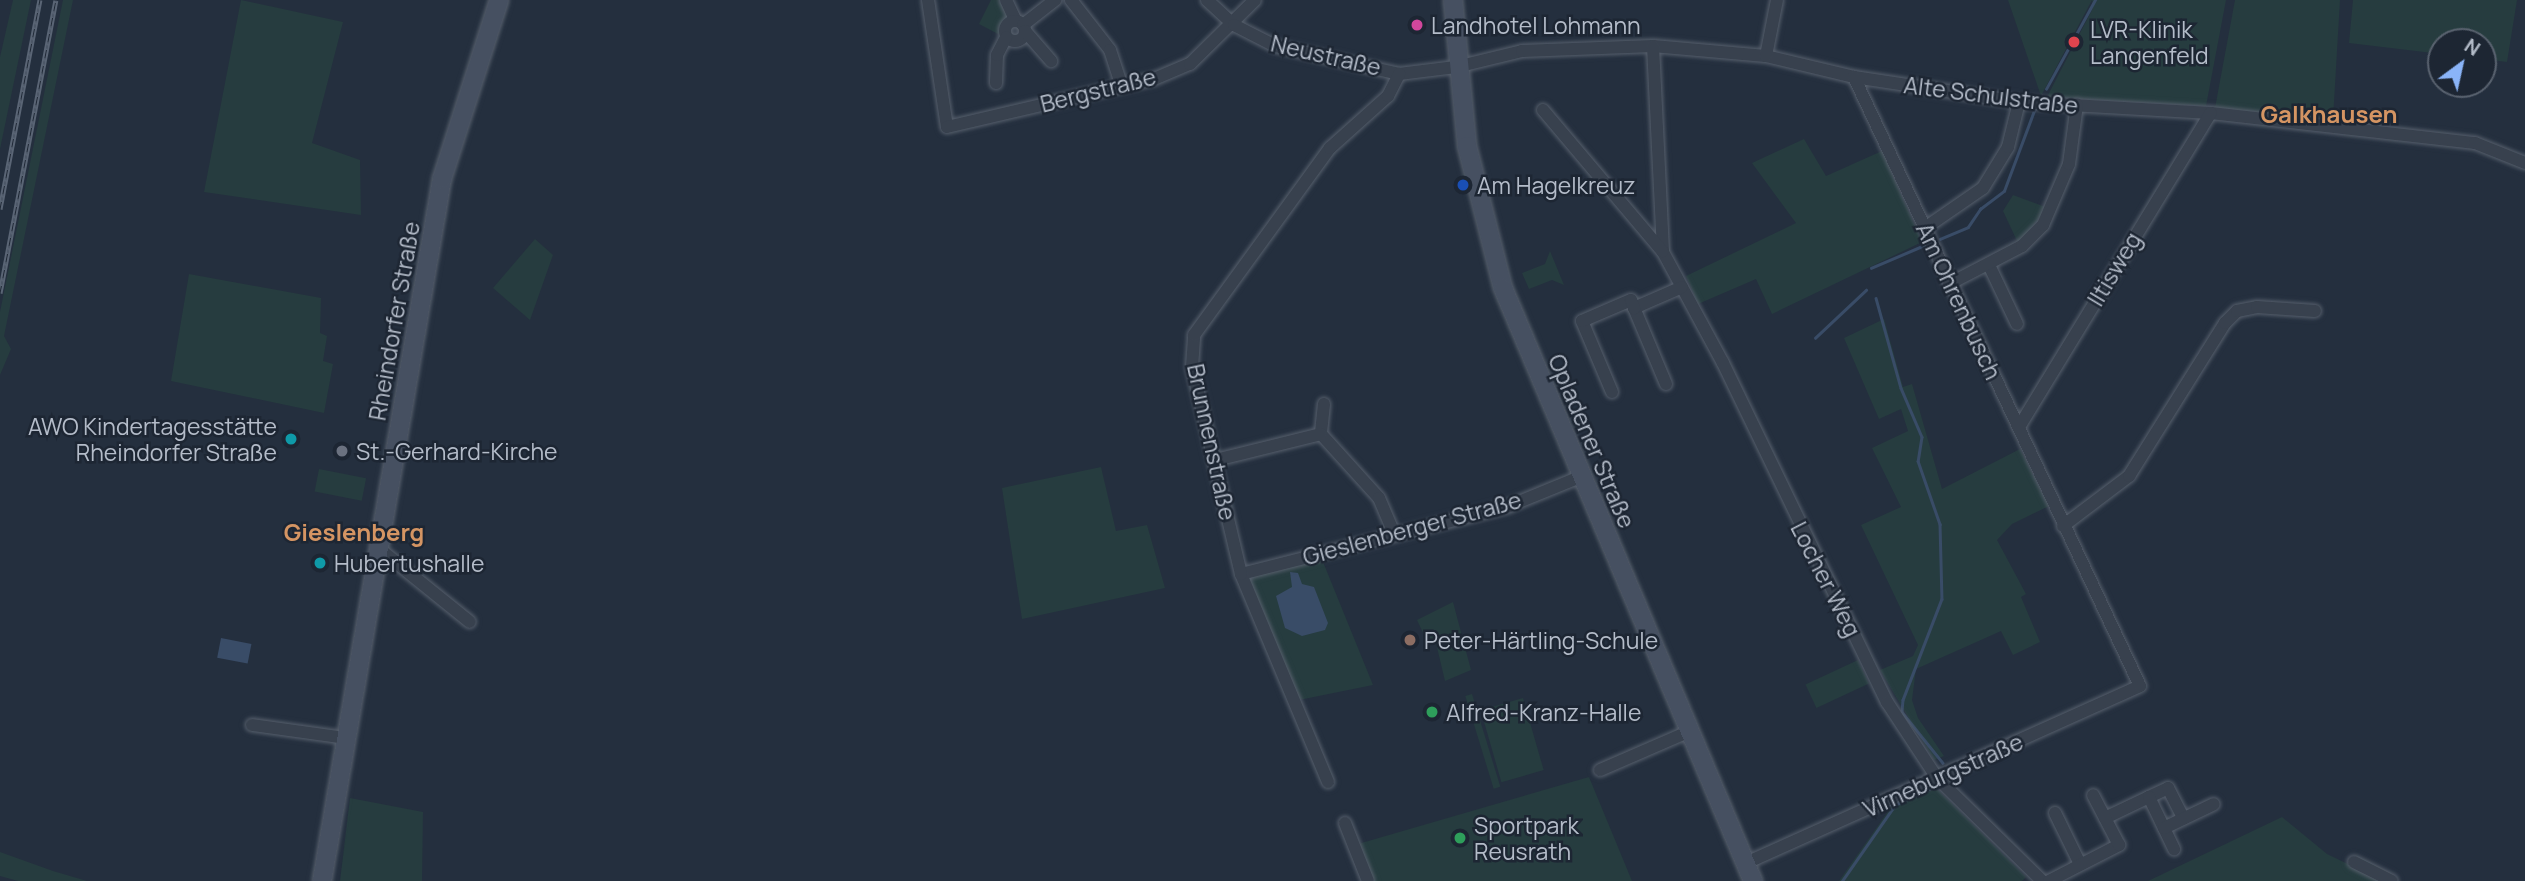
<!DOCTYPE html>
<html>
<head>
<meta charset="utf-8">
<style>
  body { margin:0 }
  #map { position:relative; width:2525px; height:881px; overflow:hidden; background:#242f3e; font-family:Manrope,sans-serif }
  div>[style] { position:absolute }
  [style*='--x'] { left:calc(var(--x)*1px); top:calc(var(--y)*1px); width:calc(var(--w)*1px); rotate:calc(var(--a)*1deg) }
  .green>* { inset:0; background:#263c3f; transform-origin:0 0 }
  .water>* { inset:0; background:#394c67; transform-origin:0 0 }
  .stream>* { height:2.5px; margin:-1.25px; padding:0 1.25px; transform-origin:1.25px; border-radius:1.25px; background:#394c67 }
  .roads { filter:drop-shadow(0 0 2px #565f6c) drop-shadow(0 0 2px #565f6c) }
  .street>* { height:12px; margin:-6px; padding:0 6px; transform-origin:6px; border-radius:6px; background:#38414e }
  .street>.ring { margin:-6px; padding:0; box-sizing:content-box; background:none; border:12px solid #38414e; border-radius:50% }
  .secondary>* { height:18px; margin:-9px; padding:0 9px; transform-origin:9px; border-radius:9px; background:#465061 }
  .rail>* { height:5px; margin-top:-2.5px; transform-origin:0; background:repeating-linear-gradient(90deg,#1d2633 0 8px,#5a6575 0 16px); box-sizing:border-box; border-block:2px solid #5a6575 }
  .dots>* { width:19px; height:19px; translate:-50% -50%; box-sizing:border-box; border:4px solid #1d2633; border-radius:50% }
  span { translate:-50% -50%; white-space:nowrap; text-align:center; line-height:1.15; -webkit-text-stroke:5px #1d2633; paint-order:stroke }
  .poi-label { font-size:23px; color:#b4bcc9 }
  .left { translate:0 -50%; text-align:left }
  .right { translate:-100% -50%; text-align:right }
  .street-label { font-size:23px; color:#b4bcc9 }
  .neighbourhood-label { font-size:24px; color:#d59563; font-weight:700 }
  .north { position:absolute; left:2427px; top:28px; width:70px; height:70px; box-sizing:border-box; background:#1d2633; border:2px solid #59626f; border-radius:50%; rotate:33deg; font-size:19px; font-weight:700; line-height:28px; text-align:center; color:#b4bcc9 }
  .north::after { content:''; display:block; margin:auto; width:24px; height:32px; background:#8ab4f8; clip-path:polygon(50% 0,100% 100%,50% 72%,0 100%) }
</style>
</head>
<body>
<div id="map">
  <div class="green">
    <i style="clip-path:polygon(13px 0,31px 0,0 149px,0 57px)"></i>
    <i style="clip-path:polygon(63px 0,73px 0,4px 336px,11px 349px,0 375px,0 312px)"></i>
    <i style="clip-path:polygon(241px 0,343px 22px,312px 143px,360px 160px,361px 215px,204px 192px)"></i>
    <i style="clip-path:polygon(991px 0,1002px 0,1010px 16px,1001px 24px,1000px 35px,979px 24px)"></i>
    <i style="clip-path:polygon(2008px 0,2226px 0,2206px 106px,2047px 97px,2093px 8px,2092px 0,2041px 96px)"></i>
    <i style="clip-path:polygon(2235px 0,2340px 0,2333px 119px,2215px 108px)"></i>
    <i style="clip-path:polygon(2353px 0,2517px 0,2507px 62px,2483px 59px,2483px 42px,2441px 42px,2441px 54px,2349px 43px)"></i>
    <i style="clip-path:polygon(1804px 139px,1826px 176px,1882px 151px,1922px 242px,1772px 314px,1756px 279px,1698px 304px,1686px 276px,1796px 223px,1752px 163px)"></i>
    <i style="clip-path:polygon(2013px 195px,2048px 208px,2018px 243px,2003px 211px)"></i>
    <i style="clip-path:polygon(535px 239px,553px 255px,530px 320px,493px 288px)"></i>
    <i style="clip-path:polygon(1550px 251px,1564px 285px,1552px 280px,1529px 289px,1522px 273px,1545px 264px)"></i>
    <i style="clip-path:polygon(189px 274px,321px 298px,320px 333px,327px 336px,323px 361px,333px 364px,324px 413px,171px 381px)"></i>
    <i style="clip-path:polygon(1884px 319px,1903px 387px,1912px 384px,1942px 489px,2020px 449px,2049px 506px,2012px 524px,1997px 540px,2026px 594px,2021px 597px,2040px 642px,2013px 655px,2001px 631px,1916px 669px,1912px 700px,1918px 718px,1944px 756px,1934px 760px,1880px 670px,1913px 656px,1918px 645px,1861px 525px,1901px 507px,1872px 448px,1908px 431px,1901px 409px,1879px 419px,1844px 338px)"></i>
    <i style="clip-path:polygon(1101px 467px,1116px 531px,1147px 525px,1165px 588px,1022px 619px,1002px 488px)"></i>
    <i style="left:319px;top:469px;width:48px;height:23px;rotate:11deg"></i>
    <i style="clip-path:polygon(1321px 557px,1373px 685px,1299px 700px,1250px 580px,1252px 574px)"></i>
    <i style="clip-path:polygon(1453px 602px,1471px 670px,1445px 681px,1436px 643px,1425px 637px,1417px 620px)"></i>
    <i style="left:1858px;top:660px;width:26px;height:58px;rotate:65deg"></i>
    <i style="left:1472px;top:694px;width:97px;height:7px;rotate:73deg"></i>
    <i style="left:1523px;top:698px;width:75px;height:44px;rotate:74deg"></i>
    <i style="clip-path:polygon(1589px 777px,1632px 881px,1374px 881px,1358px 844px)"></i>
    <i style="clip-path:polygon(1933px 785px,2026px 877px,2022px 881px,1839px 881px,1894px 803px)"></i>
    <i style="clip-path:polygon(350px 798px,423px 812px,422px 881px,340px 881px)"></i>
    <i style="clip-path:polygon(2282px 817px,2327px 854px,2383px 881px,2148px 881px)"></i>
    <i style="clip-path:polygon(0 852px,53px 871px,87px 881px,18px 881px,0 876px)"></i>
  </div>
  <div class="water">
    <i style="clip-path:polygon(1290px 572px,1298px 573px,1302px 584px,1314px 587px,1328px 623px,1325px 630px,1302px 636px,1285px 628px,1276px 596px,1292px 587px)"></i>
    <i style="left:221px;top:638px;width:31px;height:20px;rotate:11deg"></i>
  </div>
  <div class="stream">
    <i style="--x:2046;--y:89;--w:102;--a:-61.2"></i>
    <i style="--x:1940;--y:239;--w:30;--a:-23"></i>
    <i style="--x:1968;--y:227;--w:22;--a:-56"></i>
    <i style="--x:1980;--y:209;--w:30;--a:-37"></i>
    <i style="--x:2004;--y:191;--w:89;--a:-69.5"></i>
    <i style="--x:1871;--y:268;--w:61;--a:-23.2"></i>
    <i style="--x:1876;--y:298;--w:93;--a:74.5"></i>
    <i style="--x:1901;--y:388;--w:53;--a:66.8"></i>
    <i style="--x:1922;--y:437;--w:24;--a:99"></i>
    <i style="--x:1918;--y:461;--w:67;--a:70.8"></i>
    <i style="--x:1940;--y:524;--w:75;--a:88.5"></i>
    <i style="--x:1942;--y:599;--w:108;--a:111.1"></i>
    <i style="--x:1903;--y:700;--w:12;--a:95"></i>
    <i style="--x:1902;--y:712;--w:65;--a:51.2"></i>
    <i style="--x:1815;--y:338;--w:70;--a:-43.3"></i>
    <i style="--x:1842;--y:881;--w:93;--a:-55.1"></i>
    <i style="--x:1895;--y:805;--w:47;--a:-25.5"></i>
  </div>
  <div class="roads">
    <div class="street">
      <i style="--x:928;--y:0;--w:128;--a:81.5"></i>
      <i style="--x:947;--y:127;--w:212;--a:-13.1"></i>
      <i style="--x:1154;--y:79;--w:39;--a:-23"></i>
      <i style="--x:1190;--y:64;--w:91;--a:-44.6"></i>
      <i style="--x:1006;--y:0;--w:23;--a:65"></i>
      <i style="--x:1071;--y:0;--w:63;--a:52"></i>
      <i style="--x:1110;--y:50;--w:38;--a:72"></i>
      <i style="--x:1207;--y:0;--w:37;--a:43"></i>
      <i style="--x:1234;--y:25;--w:46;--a:27.1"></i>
      <i style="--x:1275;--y:46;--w:127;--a:12.7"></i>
      <i style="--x:1399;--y:74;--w:57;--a:-7"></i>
      <i style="--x:1456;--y:67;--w:68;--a:-13.6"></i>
      <i style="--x:1522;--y:51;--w:131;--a:-2.2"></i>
      <i style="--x:1653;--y:46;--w:113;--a:5.1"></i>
      <i style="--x:1766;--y:56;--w:90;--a:13.4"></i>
      <i style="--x:1854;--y:77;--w:167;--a:8.6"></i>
      <i style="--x:2019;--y:102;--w:192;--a:3.3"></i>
      <i style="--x:2211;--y:113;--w:266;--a:6.5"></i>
      <i style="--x:2475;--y:143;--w:54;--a:21.8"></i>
      <i class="ring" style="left:1005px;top:21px;width:8px;height:8px"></i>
      <i style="--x:1023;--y:25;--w:41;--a:-38"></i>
      <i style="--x:1025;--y:31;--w:40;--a:49"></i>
      <i style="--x:1653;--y:46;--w:206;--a:87.2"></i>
      <i style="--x:1663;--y:252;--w:126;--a:61.6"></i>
      <i style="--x:1723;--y:363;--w:377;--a:64.2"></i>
      <i style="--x:1887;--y:702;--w:91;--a:56.7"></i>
      <i style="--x:1937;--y:778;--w:147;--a:44.4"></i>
      <i style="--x:1766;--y:56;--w:57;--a:-78.9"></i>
      <i style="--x:996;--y:83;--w:28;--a:-88"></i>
      <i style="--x:997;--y:55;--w:20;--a:-63"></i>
      <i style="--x:1543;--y:110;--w:185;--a:49.8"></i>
      <i style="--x:1925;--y:228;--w:70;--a:-34.6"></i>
      <i style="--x:1983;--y:188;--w:48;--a:-58.6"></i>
      <i style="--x:2008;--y:147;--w:46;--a:-76.3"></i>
      <i style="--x:1989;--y:265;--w:65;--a:64.6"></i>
      <i style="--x:1949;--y:284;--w:82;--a:-27.5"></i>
      <i style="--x:2022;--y:246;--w:30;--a:-45"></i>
      <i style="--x:2043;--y:225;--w:66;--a:-66.9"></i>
      <i style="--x:2069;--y:164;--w:60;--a:-82.3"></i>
      <i style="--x:1666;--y:384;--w:82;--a:-112.8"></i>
      <i style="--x:1634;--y:308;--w:52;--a:-23.6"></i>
      <i style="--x:1612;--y:392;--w:77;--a:-112.9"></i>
      <i style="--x:1582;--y:321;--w:53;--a:-23.2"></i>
      <i style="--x:1631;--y:300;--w:9;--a:69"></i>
      <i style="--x:1324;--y:404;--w:30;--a:96"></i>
      <i style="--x:1321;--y:434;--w:86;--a:47.8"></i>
      <i style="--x:1379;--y:498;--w:39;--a:67"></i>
      <i style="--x:2019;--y:427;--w:368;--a:-58.6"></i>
      <i style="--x:1216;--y:460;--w:108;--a:-13.9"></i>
      <i style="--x:2063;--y:526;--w:83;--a:-37.1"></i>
      <i style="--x:2129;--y:476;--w:181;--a:-57.9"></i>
      <i style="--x:2225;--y:323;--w:17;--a:-45"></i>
      <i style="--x:2237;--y:311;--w:20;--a:-11"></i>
      <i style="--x:2257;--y:307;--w:58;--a:3.9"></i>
      <i style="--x:377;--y:547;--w:119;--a:38.9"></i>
      <i style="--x:1241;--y:574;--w:276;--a:-14.2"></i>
      <i style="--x:1509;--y:506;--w:77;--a:-22.2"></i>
      <i style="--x:252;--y:725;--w:95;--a:7.9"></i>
      <i style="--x:1600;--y:770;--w:96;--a:-23.4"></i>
      <i style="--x:1328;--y:782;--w:225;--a:-112.7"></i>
      <i style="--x:1241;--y:574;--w:213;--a:-103.3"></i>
      <i style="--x:1192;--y:367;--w:32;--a:-86"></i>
      <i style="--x:1194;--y:335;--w:231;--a:-54"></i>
      <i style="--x:1330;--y:148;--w:78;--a:-41.9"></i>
      <i style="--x:1388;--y:96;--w:25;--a:-63"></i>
      <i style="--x:2149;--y:797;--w:21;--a:-25"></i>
      <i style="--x:2168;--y:788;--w:34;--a:63"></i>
      <i style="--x:2055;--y:813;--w:57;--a:63.9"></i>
      <i style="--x:2105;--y:818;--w:49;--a:-25.5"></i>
      <i style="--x:2149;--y:797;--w:58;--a:64.3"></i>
      <i style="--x:1345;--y:823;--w:62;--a:68.4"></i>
      <i style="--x:2164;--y:828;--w:55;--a:-25.6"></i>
      <i style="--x:2354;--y:862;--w:42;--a:26.6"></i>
      <i style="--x:1746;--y:863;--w:432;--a:-24.2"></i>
      <i style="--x:2140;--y:686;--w:673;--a:-115.16"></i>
      <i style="--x:2049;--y:881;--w:79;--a:-27.2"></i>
      <i style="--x:2119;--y:845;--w:56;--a:-117.5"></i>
    </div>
    <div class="secondary">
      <i style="--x:1453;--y:0;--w:147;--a:84.5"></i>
      <i style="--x:1467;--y:146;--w:146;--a:75.8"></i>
      <i style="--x:1503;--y:288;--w:644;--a:67.14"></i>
      <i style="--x:322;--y:881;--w:712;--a:-80.3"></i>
      <i style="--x:442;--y:179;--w:188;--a:-72.3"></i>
    </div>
  </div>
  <div class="rail">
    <i style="--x:0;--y:209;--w:213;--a:-79.2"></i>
    <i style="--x:0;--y:293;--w:298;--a:-79.2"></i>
  </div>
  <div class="dots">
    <i style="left:1417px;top:25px;background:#d1479c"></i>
    <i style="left:2074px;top:42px;background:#e0444e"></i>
    <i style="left:1463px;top:185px;background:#1a4fb4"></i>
    <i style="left:291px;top:439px;background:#0f9aa8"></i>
    <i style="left:342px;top:451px;background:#6b7280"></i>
    <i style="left:320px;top:563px;background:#0f9aa8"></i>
    <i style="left:1410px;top:640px;background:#8d6e63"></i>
    <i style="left:1432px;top:712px;background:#2e9e5b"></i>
    <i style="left:1460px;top:838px;background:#2e9e5b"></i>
  </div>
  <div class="poi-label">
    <span class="left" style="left:1431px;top:25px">Landhotel Lohmann</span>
    <span class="left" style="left:2090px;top:42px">LVR-Klinik<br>Langenfeld</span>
    <span class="left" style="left:1477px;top:185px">Am Hagelkreuz</span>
    <span class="right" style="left:277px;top:439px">AWO Kindertagesstätte<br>Rheindorfer Straße</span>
    <span class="left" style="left:356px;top:451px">St.-Gerhard-Kirche</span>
    <span class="left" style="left:334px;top:563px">Hubertushalle</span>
    <span class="left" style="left:1424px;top:640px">Peter-Härtling-Schule</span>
    <span class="left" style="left:1446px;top:712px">Alfred-Kranz-Halle</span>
    <span class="left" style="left:1474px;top:838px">Sportpark<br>Reusrath</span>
  </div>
  <div class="street-label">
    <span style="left:1326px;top:55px;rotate:13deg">Neustraße</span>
    <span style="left:1098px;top:90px;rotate:-14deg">Bergstraße</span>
    <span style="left:1991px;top:95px;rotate:7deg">Alte Schulstraße</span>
    <span style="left:2114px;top:269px;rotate:-59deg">Iltisweg</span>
    <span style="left:1959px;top:301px;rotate:65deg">Am Ohrenbusch</span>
    <span style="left:394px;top:321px;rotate:-80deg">Rheindorfer Straße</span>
    <span style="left:1592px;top:441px;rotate:67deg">Opladener Straße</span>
    <span style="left:1212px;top:442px;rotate:78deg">Brunnenstraße</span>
    <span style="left:1412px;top:528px;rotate:-15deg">Gieslenberger Straße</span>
    <span style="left:1826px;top:579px;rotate:63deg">Locher Weg</span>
    <span style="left:1943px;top:775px;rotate:-24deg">Virneburgstraße</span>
  </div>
  <div class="neighbourhood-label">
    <span style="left:2329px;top:114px">Galkhausen</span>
    <span style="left:354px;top:532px">Gieslenberg</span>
  </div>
  <div class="north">N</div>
</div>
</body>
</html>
